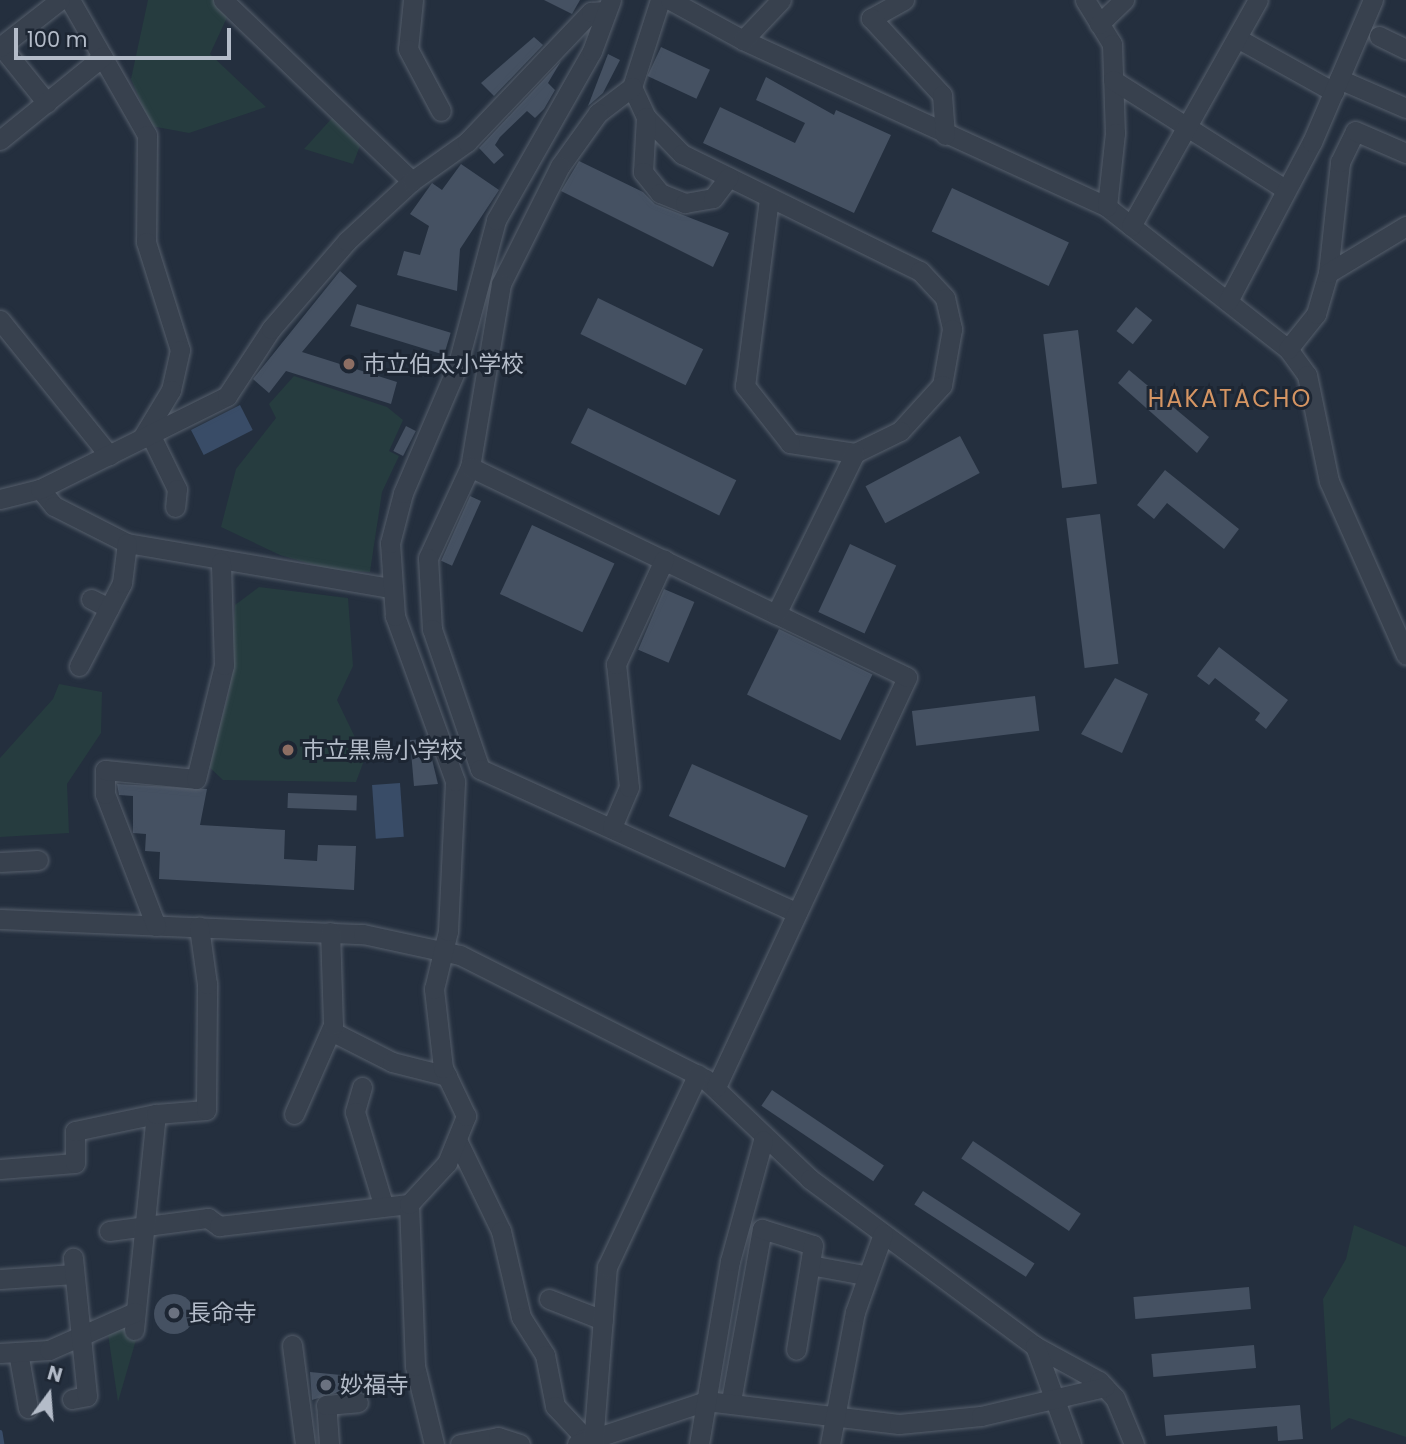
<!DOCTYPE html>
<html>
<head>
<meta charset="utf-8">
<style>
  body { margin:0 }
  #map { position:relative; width:1406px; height:1444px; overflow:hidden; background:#242f3e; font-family:Poppins,"Noto Sans JP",sans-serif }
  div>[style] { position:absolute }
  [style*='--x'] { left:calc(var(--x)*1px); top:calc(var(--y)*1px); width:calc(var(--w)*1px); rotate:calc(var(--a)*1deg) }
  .green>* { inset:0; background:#263c3f }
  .water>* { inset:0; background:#394c67; transform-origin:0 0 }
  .stream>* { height:4.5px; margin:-2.25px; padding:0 2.25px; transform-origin:2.25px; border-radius:2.25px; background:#394c67 }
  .building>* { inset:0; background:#455162; transform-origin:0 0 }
  .round { border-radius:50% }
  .roads { filter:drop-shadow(0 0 2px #565f6c) drop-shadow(0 0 2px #565f6c) }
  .minor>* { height:19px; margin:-9.5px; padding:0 9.5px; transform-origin:9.5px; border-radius:9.5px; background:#38414e }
  .dots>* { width:19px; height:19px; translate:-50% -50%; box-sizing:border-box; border:4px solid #1d2633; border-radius:50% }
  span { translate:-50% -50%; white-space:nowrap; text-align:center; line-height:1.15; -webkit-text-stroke:6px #1d2633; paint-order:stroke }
  .poi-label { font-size:23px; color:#b4bcc9 }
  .left { translate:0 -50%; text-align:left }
  .neighbourhood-label { font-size:24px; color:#d59563; letter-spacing:2px }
  .north { position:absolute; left:14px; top:1360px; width:70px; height:70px; -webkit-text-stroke:5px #1d2633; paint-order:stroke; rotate:16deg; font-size:19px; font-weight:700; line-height:28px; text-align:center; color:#b4bcc9 }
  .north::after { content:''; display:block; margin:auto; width:24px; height:32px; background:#b4bcc9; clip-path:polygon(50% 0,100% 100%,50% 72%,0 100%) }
  .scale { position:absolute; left:14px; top:28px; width:217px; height:32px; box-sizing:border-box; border:4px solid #b4bcc9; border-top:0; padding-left:9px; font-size:21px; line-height:24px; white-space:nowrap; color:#b4bcc9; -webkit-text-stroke:5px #1d2633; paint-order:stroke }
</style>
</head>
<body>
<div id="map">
  <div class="green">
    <i style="clip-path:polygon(148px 0,215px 0,230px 11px,210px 54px,266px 107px,189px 133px,151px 126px,131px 79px)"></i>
    <i style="clip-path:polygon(333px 117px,363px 138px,353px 164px,304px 149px)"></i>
    <i style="clip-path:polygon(294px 376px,387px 407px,403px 420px,389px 451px,399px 456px,382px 492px,370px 572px,332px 570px,280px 555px,221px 527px,236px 469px,276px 418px,269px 404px)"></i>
    <i style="clip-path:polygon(259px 587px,348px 598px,353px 666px,337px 700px,365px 758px,356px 782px,223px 780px,208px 766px,229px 693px,235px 605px)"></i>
    <i style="clip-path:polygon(59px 684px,102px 692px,101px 733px,67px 784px,69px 833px,0 837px,0 758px,53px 699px)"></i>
    <i style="clip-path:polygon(1354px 1225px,1406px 1247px,1406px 1437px,1349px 1418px,1331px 1430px,1323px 1299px,1346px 1259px)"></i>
    <i style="clip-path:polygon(127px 1325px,138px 1333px,118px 1402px,108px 1334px)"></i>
  </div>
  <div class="water">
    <i style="left:240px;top:405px;width:28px;height:55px;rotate:63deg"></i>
    <i style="left:400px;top:783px;width:54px;height:28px;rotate:86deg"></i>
  </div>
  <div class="stream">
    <i style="--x:0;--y:1432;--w:12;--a:81"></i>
  </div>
  <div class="building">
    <i style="clip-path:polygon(544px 0,580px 0,572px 14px)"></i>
    <i style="clip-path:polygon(534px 37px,543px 45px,494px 96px,481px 83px)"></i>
    <i style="left:661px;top:47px;width:54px;height:32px;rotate:25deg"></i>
    <i style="clip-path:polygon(608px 54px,620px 60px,603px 93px,588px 106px)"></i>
    <i style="clip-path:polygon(561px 61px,548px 83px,555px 90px,544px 109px,535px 118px,527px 111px,500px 137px,495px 145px,504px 155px,494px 164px,479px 148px)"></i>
    <i style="clip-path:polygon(766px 77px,834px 115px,836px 110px,891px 135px,854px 213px,703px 143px,720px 107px,795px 143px,805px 123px,756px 100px)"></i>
    <i style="clip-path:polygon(579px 161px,643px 192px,655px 204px,729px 233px,713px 267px,561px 191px)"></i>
    <i style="clip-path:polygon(461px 164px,499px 190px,460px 249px,457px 291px,397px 275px,404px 251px,420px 255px,429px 226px,410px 214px,432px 183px,442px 190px)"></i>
    <i style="left:952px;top:188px;width:129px;height:48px;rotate:25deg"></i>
    <i style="clip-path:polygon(340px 271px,357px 286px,302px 352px,397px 382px,391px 404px,286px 371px,269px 393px,253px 379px)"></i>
    <i style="left:598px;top:298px;width:117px;height:40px;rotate:26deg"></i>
    <i style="left:357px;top:304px;width:98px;height:23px;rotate:17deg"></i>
    <i style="left:1136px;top:307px;width:21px;height:31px;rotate:39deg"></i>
    <i style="left:1078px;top:330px;width:155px;height:35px;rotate:83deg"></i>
    <i style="clip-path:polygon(1129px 370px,1209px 437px,1197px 453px,1118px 383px)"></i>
    <i style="left:588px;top:408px;width:165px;height:39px;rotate:26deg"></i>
    <i style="left:406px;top:426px;width:11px;height:28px;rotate:27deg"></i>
    <i style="left:960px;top:436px;width:42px;height:107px;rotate:62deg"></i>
    <i style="clip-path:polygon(1165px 470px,1239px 529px,1224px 549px,1167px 503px,1154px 519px,1137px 505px)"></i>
    <i style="left:470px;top:496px;width:12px;height:71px;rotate:24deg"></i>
    <i style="left:1100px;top:514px;width:151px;height:34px;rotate:83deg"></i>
    <i style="left:532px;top:525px;width:91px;height:76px;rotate:25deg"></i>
    <i style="left:850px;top:544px;width:51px;height:75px;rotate:25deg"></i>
    <i style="left:664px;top:589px;width:33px;height:66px;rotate:23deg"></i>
    <i style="left:779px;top:629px;width:104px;height:73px;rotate:26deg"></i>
    <i style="clip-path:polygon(1219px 647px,1288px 700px,1266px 729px,1255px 720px,1260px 713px,1215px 678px,1209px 685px,1197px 676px)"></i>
    <i style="clip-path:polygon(1115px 678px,1148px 694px,1122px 753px,1081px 734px)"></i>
    <i style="left:1035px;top:696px;width:35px;height:124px;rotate:83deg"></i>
    <i style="clip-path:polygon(427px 739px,438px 784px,414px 786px,410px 740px)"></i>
    <i style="left:692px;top:764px;width:127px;height:57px;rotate:24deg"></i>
    <i style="clip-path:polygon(117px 784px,207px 789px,200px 825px,285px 830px,284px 859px,317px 861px,318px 845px,356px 846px,354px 890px,159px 879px,160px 852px,145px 851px,146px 834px,133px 833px,133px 796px,119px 795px)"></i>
    <i style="left:288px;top:793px;width:69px;height:15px;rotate:2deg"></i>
    <i style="left:772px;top:1090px;width:135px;height:19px;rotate:34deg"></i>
    <i style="left:973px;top:1141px;width:130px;height:21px;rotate:34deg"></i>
    <i style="left:923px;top:1191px;width:133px;height:16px;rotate:33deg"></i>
    <i style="left:1249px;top:1287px;width:22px;height:116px;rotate:85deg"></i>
    <i class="round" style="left:154px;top:1294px;width:40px;height:40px"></i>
    <i style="left:1254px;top:1345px;width:23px;height:103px;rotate:85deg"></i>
    <i style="clip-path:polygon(310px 1372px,341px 1375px,342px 1391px,312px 1400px)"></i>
    <i style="clip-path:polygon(1300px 1405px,1303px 1439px,1278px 1441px,1277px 1426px,1166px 1436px,1164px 1415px)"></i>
  </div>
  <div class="roads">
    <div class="minor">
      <i style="--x:70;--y:0;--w:155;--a:60.3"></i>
      <i style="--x:147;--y:135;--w:107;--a:90.5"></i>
      <i style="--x:146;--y:242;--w:113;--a:72.5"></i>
      <i style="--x:180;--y:350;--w:41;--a:102.7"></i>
      <i style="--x:171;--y:390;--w:56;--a:121.1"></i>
      <i style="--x:223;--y:0;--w:262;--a:43.8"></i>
      <i style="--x:413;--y:0;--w:49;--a:95.8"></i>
      <i style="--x:408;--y:49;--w:70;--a:62"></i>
      <i style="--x:660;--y:0;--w:91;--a:107.8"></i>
      <i style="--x:632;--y:87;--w:33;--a:65"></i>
      <i style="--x:646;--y:117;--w:52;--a:45.8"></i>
      <i style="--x:682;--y:154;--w:265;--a:26.2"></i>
      <i style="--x:920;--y:271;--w:37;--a:47"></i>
      <i style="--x:945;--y:298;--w:32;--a:77"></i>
      <i style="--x:952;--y:329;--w:57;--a:100.1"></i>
      <i style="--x:942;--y:385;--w:62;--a:132.4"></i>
      <i style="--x:900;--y:431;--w:50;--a:153.9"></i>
      <i style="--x:855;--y:453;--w:66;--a:-171.3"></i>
      <i style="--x:790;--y:443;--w:73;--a:-128.3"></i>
      <i style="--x:745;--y:386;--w:190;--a:-82.7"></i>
      <i style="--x:670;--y:0;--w:83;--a:28.7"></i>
      <i style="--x:743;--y:40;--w:400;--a:24.6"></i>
      <i style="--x:1107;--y:207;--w:230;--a:38.1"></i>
      <i style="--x:1288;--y:349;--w:32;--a:54"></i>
      <i style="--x:1307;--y:375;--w:108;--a:78.3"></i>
      <i style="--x:1329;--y:481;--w:190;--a:66.1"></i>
      <i style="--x:904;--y:0;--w:38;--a:151"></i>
      <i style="--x:871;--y:18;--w:105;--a:47.3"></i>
      <i style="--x:942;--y:95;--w:40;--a:85.7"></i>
      <i style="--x:1085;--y:0;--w:52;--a:58.5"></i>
      <i style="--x:1112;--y:44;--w:89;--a:88.1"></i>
      <i style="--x:1115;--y:133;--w:74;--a:96.2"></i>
      <i style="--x:1099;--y:24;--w:35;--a:-44"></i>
      <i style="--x:1379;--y:36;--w:30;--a:26"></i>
      <i style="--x:1237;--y:38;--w:111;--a:29.1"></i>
      <i style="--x:743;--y:40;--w:55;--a:-46.5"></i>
      <i style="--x:1;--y:46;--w:73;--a:51.1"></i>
      <i style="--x:0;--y:47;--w:76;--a:-38.1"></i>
      <i style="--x:1339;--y:79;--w:73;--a:23.4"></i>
      <i style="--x:1113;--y:80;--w:205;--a:32.4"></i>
      <i style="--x:632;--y:87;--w:43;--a:142.6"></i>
      <i style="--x:598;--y:113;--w:65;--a:125.6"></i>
      <i style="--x:560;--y:166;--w:132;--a:116.6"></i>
      <i style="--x:501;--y:284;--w:186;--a:99.6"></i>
      <i style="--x:470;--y:467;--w:100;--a:114.8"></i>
      <i style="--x:428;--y:558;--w:71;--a:86.8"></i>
      <i style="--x:432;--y:629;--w:148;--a:71.1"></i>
      <i style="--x:480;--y:769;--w:348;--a:24.4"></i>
      <i style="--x:646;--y:117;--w:55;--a:93.1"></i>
      <i style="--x:643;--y:172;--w:27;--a:51"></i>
      <i style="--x:660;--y:193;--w:27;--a:22"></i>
      <i style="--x:685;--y:203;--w:28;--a:-10"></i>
      <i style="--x:713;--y:198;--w:26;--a:-53"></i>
      <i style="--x:0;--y:140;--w:132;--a:-39.1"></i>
      <i style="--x:1131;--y:226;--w:259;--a:-60.7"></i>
      <i style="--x:1328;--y:273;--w:112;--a:-83.8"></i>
      <i style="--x:1340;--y:162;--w:34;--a:-64"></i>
      <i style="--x:1355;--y:131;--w:56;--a:23.3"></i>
      <i style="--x:1228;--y:301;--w:180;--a:-62.2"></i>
      <i style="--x:1312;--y:142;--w:155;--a:-66.8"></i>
      <i style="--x:0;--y:320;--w:174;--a:51.1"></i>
      <i style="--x:1288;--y:349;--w:45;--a:-51.3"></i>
      <i style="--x:1316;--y:314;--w:43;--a:-73.7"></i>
      <i style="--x:1328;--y:273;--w:91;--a:-31.1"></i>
      <i style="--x:150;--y:434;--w:61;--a:63.9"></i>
      <i style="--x:177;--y:489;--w:18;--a:96"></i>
      <i style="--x:470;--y:467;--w:339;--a:25.7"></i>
      <i style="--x:40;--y:489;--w:22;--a:51"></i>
      <i style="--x:54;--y:506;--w:82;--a:26.9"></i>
      <i style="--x:127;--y:543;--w:266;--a:9.7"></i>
      <i style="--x:0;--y:499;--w:41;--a:-14"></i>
      <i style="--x:40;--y:489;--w:209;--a:-26.4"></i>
      <i style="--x:227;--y:396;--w:80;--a:-56.7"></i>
      <i style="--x:271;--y:329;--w:116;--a:-49.2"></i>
      <i style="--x:347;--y:241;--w:88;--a:-42.7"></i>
      <i style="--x:412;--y:181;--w:67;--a:-35.3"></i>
      <i style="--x:467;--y:142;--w:180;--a:-46.4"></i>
      <i style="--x:591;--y:12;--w:14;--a:-4"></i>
      <i style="--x:91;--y:599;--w:20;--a:27"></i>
      <i style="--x:79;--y:666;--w:93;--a:-62.6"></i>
      <i style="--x:122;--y:583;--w:40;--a:-82.9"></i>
      <i style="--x:612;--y:827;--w:43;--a:-67"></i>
      <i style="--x:629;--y:787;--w:124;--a:-96"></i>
      <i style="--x:616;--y:664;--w:115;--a:-65.2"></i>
      <i style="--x:0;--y:862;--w:38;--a:-3"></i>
      <i style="--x:0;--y:919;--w:363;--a:2.4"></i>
      <i style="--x:363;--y:934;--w:99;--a:12.2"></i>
      <i style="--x:460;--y:955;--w:275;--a:26.8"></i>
      <i style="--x:705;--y:1079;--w:145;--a:43.6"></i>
      <i style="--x:810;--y:1179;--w:280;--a:36.6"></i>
      <i style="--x:1035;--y:1346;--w:73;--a:28.7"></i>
      <i style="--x:1099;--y:1381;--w:23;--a:47"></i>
      <i style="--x:1115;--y:1398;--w:50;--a:67.6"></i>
      <i style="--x:156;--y:926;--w:142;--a:-111.1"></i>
      <i style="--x:105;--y:794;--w:24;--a:-90"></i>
      <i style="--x:105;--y:770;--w:91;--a:5.6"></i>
      <i style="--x:196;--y:779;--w:117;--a:-76.2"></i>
      <i style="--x:224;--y:665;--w:103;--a:-91.7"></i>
      <i style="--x:331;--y:1031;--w:68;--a:26.9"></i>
      <i style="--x:392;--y:1062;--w:57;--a:14.3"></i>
      <i style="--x:362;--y:1087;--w:26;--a:106"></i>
      <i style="--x:355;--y:1112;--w:96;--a:73.1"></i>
      <i style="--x:716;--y:1087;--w:452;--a:-65"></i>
      <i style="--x:907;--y:677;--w:145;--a:-154.3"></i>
      <i style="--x:776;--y:614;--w:179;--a:-63.9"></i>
      <i style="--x:294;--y:1114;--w:97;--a:-66.3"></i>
      <i style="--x:333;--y:1025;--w:93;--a:-91.8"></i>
      <i style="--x:457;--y:1140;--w:101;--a:64.2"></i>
      <i style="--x:501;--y:1231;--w:88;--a:76.9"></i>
      <i style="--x:521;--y:1317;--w:45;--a:57.7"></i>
      <i style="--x:545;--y:1355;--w:52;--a:78.9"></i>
      <i style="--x:555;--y:1406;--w:44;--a:46.8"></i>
      <i style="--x:585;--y:1438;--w:8;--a:7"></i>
      <i style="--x:0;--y:1169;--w:75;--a:-4.6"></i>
      <i style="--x:75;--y:1163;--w:32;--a:-90"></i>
      <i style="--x:75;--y:1131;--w:83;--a:-11.9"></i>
      <i style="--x:109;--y:1231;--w:100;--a:-7.5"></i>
      <i style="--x:208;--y:1218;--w:14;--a:36"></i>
      <i style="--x:219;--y:1226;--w:191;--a:-6.6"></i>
      <i style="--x:810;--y:1265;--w:55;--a:10.5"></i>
      <i style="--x:0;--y:1279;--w:74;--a:-3.9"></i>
      <i style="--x:549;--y:1299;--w:58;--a:21.3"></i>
      <i style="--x:134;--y:1330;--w:217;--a:-84.2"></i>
      <i style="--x:156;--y:1114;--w:50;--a:-4.6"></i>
      <i style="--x:206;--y:1110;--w:126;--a:-89.5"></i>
      <i style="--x:207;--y:984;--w:58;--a:-98"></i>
      <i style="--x:292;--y:1345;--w:100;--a:82.5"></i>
      <i style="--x:1035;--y:1346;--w:104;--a:69.8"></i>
      <i style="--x:18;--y:1352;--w:57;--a:79.9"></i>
      <i style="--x:0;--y:1353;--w:49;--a:-3.5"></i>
      <i style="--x:49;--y:1350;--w:94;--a:-23.8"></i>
      <i style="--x:72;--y:1399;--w:15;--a:-11"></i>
      <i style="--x:87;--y:1396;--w:139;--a:-95.8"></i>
      <i style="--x:731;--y:1401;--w:175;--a:-79.8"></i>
      <i style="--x:762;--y:1229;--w:53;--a:17.4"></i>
      <i style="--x:813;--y:1245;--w:106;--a:99.2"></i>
      <i style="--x:329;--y:1444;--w:39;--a:-94"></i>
      <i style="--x:326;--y:1405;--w:32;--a:-5"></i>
      <i style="--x:434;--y:1444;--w:80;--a:-103.7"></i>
      <i style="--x:415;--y:1366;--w:162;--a:-92.1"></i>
      <i style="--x:409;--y:1204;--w:56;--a:-47.2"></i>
      <i style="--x:447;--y:1163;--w:51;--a:-68"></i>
      <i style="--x:466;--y:1116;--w:53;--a:-115.6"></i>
      <i style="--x:443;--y:1068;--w:80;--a:-96.5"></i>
      <i style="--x:434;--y:989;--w:60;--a:-76.4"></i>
      <i style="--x:448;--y:931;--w:150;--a:-87.3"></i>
      <i style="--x:455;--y:781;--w:176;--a:-110"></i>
      <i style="--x:395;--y:616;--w:73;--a:-93.9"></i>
      <i style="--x:390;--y:543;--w:52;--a:-75.4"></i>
      <i style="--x:403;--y:493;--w:137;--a:-66.8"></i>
      <i style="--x:457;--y:367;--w:152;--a:-75.1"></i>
      <i style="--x:496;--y:220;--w:194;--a:-60.4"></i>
      <i style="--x:592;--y:51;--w:54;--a:-69.6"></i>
      <i style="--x:460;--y:1444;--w:39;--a:-10"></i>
      <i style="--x:498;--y:1437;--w:23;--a:18"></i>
      <i style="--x:577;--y:1444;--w:136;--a:-18.4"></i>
      <i style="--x:706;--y:1401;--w:194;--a:6.8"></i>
      <i style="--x:899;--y:1424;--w:82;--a:-5.6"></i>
      <i style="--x:981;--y:1416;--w:127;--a:-13.2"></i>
      <i style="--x:593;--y:1444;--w:178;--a:-85.5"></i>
      <i style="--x:607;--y:1267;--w:213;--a:-64.8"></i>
      <i style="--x:699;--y:1444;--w:186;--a:-80.4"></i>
      <i style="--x:730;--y:1261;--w:125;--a:-74.7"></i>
      <i style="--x:830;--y:1444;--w:134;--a:-79.3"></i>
      <i style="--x:855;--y:1312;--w:83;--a:-70.3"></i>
    </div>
  </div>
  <div class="dots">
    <i style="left:349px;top:364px;background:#8d6e63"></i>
    <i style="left:288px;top:750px;background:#8d6e63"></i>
    <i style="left:174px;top:1313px;background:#6b7280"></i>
    <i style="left:326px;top:1385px;background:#6b7280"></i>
  </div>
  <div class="poi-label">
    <span class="left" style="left:363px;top:364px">市立伯太小学校</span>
    <span class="left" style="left:302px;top:750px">市立黒鳥小学校</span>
    <span class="left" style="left:188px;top:1313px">長命寺</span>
    <span class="left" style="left:340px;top:1385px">妙福寺</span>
  </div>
  <div class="neighbourhood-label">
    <span style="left:1230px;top:399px">HAKATACHO</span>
  </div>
  <div class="north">N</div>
  <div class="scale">100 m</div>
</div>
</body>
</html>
